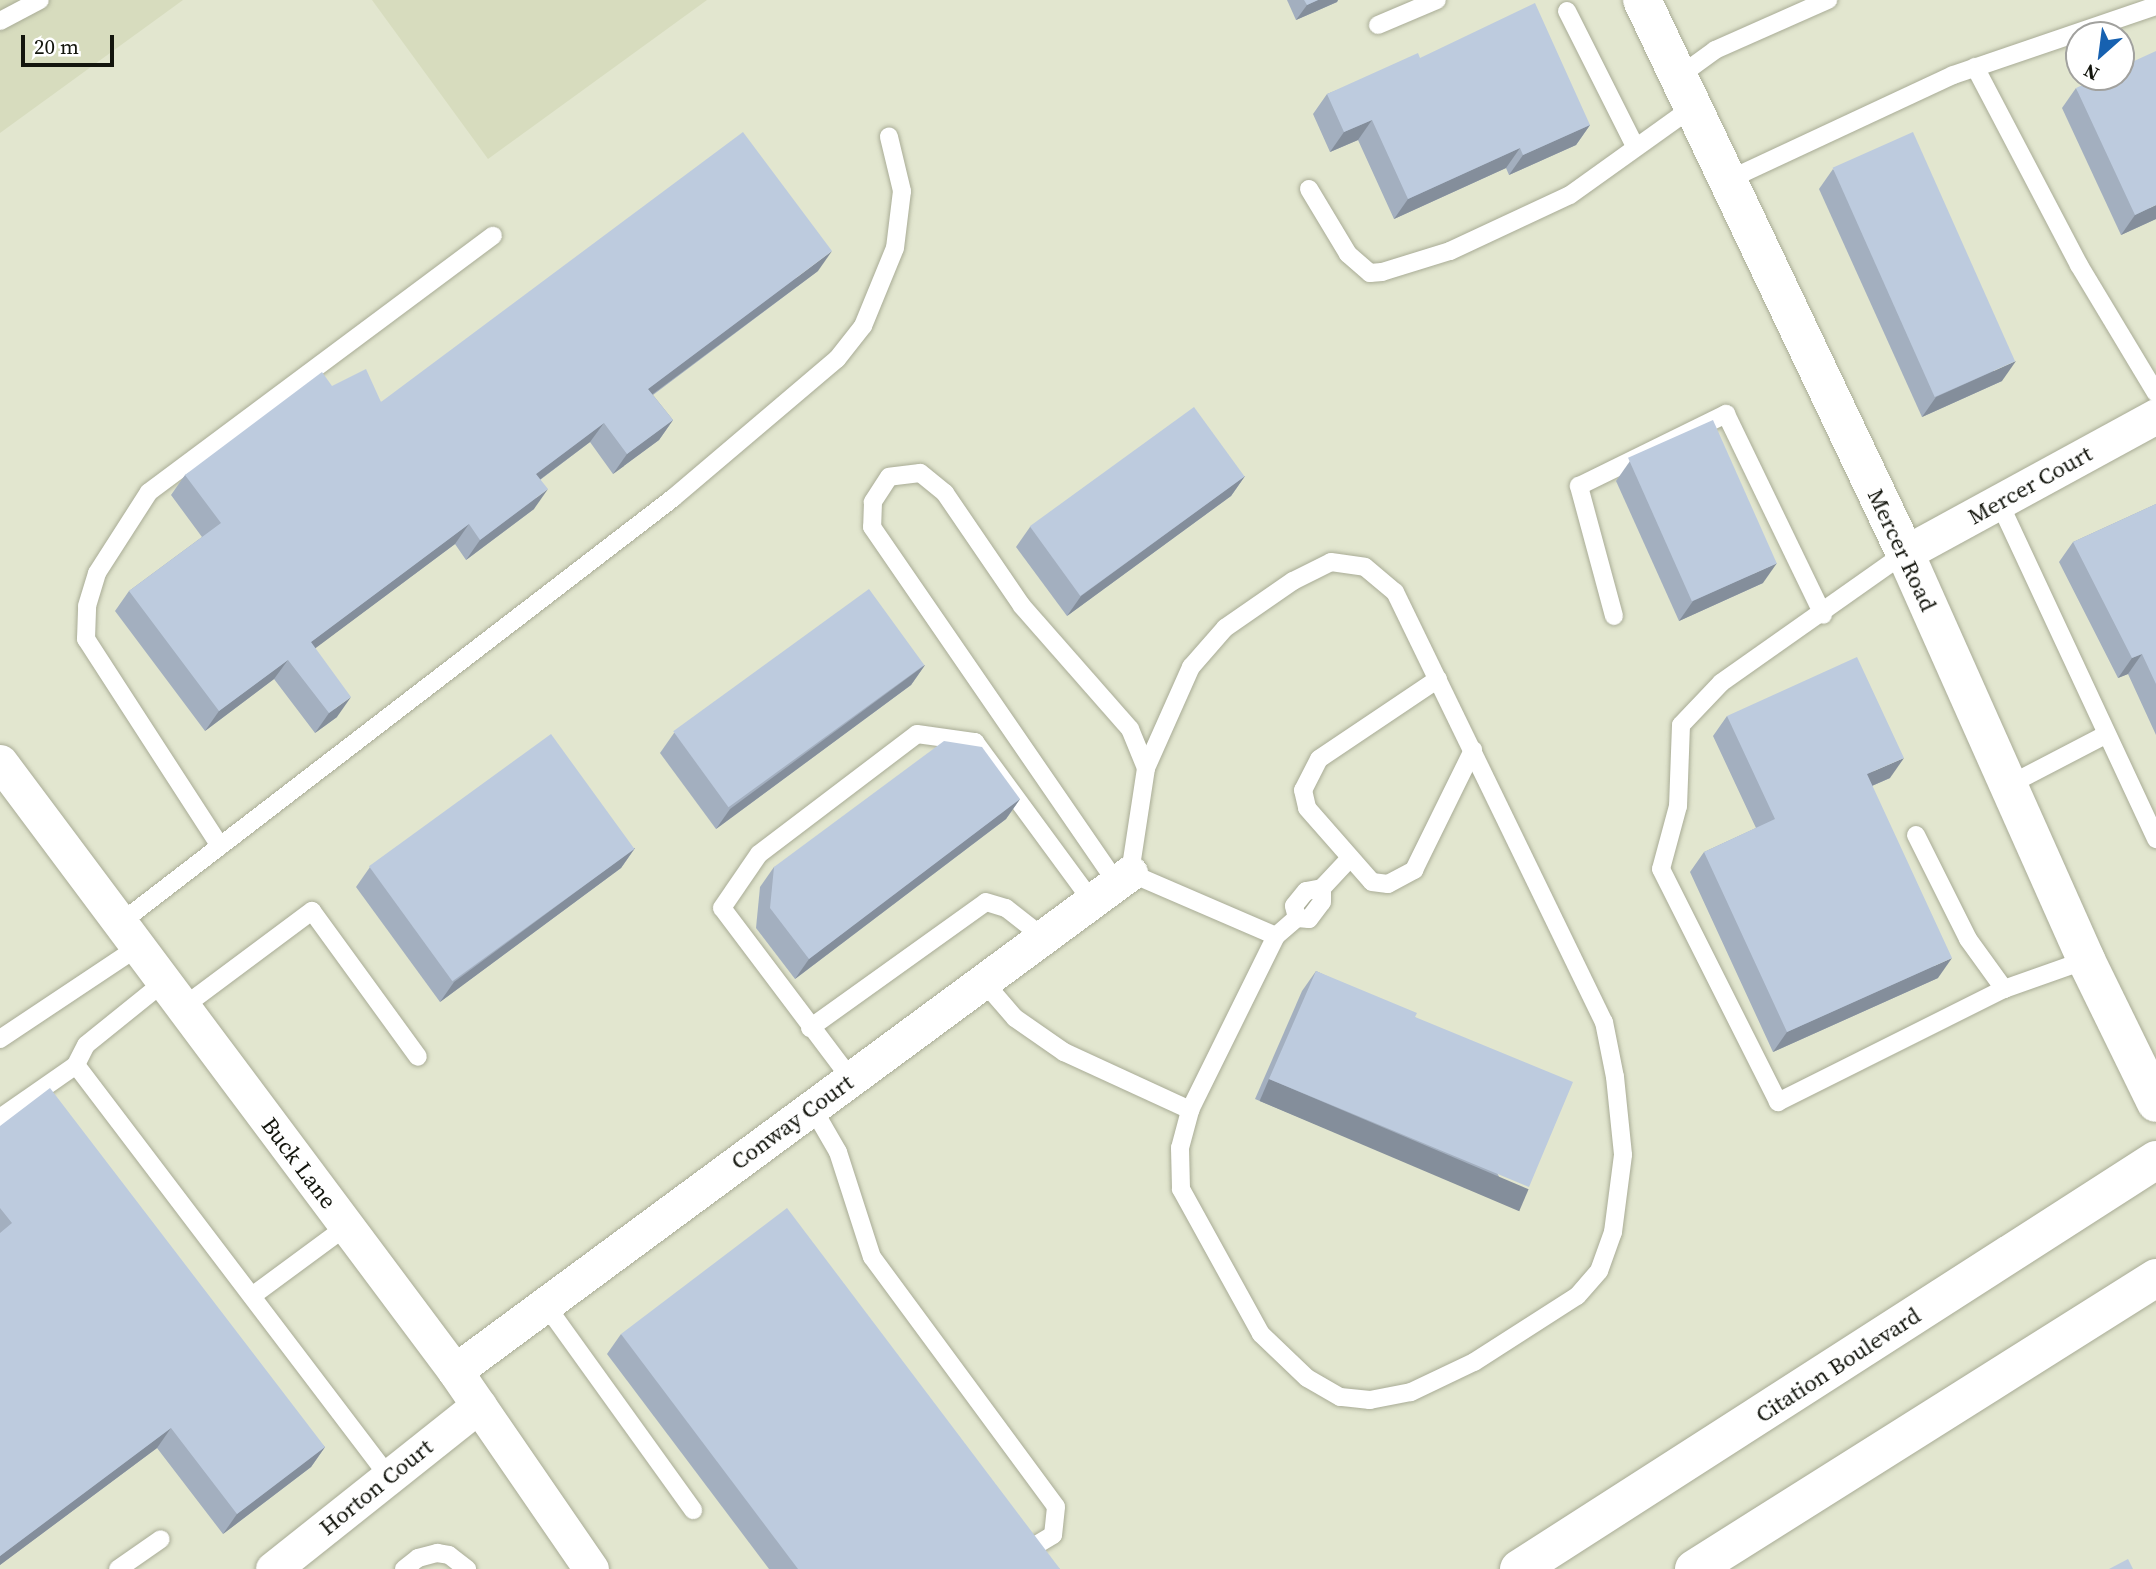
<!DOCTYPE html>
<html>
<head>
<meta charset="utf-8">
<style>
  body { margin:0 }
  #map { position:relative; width:2156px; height:1569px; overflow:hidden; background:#e2e6cf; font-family:"Source Serif 4",serif }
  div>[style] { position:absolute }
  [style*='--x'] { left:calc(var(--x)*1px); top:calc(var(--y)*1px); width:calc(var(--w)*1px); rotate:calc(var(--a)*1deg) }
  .built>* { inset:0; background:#d7dcbe }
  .roads { filter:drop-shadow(0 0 2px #a9ac96) drop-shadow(0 0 2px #a9ac96) }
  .lane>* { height:18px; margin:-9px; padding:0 9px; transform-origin:9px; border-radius:9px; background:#fff }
  .street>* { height:35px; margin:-17.5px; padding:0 17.5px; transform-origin:17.5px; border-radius:17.5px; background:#fff }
  .secondary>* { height:38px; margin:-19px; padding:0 19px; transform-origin:19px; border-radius:19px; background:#fff }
  .wall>* { inset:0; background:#a3afbf }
  .shaded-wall>* { inset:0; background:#848e9b; transform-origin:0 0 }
  .building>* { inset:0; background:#bdcbde; transform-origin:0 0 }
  span { translate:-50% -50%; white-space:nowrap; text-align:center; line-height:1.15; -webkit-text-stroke:7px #fff; paint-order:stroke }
  .street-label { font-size:23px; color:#13150d }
  .north { position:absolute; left:2065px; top:21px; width:70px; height:70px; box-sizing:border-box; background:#fff; border:2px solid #a1a19e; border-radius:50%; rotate:208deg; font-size:19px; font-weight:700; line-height:28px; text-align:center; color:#13150d }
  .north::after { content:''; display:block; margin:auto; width:24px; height:32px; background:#1761b0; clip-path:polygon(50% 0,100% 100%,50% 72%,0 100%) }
  .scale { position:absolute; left:21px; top:35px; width:93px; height:32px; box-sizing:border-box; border:4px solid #13150d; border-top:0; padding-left:9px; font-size:21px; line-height:24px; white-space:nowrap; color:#13150d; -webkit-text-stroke:5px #fff; paint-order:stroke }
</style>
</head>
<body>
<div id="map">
  <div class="built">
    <i style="clip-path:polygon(0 0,183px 0,0 133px)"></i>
    <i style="clip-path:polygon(372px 0,707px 0,488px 159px)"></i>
  </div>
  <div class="roads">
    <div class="lane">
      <i style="--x:1567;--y:11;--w:151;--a:63.3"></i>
      <i style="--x:0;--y:21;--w:45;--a:-27.7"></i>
      <i style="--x:1378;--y:25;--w:64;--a:-23"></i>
      <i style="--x:1975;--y:67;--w:224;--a:62.3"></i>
      <i style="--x:2079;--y:265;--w:149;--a:59"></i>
      <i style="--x:1678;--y:77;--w:46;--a:-36.1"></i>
      <i style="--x:1715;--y:50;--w:124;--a:-23.9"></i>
      <i style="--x:1728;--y:180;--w:248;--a:-25"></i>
      <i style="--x:1953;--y:75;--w:214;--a:-18.8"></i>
      <i style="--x:1309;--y:189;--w:76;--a:59"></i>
      <i style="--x:1348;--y:254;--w:29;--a:41"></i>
      <i style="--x:1370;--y:273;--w:12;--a:-5"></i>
      <i style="--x:1382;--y:272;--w:71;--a:-17.2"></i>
      <i style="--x:1450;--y:251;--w:132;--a:-25"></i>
      <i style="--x:1570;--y:195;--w:151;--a:-35.6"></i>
      <i style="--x:1999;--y:502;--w:372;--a:65"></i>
      <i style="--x:1905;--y:553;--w:225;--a:144.8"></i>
      <i style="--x:1721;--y:683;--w:58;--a:133.6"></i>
      <i style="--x:1681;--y:725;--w:81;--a:92.1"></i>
      <i style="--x:1678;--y:806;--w:65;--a:105.1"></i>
      <i style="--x:1661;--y:869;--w:261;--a:63.3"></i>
      <i style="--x:1778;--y:1102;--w:253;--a:-26.6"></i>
      <i style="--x:1614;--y:616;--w:135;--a:-105.1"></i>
      <i style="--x:1579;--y:486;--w:164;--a:-26.1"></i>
      <i style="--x:1726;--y:414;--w:223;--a:64.2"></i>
      <i style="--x:1438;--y:679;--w:143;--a:146.1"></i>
      <i style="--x:1319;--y:759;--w:35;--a:117"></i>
      <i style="--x:1303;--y:790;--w:18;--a:77"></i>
      <i style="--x:1307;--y:808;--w:98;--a:48.7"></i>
      <i style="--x:1372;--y:882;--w:16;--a:7"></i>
      <i style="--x:1388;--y:884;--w:30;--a:-28"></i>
      <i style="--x:1414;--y:870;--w:134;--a:-63.8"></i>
      <i style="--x:1146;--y:768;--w:111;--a:-66"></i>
      <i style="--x:1191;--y:667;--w:52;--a:-48.9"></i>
      <i style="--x:1225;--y:628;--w:83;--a:-34.7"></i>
      <i style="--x:1293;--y:581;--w:42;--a:-26.6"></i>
      <i style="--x:1331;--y:562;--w:34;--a:8"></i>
      <i style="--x:1365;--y:567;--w:39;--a:40"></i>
      <i style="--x:1395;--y:592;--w:478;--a:64.1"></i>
      <i style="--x:1604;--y:1022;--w:56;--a:78.7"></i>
      <i style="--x:1615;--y:1077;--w:78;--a:84.1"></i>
      <i style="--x:1623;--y:1155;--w:78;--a:97.4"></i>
      <i style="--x:1613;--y:1232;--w:41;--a:109.7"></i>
      <i style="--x:1599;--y:1271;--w:33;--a:131"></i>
      <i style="--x:1577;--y:1296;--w:122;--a:147.3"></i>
      <i style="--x:1474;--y:1362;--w:70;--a:154.5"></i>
      <i style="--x:1411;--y:1392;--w:42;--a:169"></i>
      <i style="--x:1370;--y:1400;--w:30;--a:-174"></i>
      <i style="--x:1340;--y:1397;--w:38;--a:-150"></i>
      <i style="--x:1307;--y:1378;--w:64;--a:-136.3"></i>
      <i style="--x:1261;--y:1334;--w:166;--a:-118.9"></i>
      <i style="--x:1181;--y:1189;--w:41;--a:-91.4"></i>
      <i style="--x:1180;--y:1148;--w:39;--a:-75"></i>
      <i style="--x:2009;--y:785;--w:110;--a:-27.5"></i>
      <i style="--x:1916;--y:835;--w:116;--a:63.4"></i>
      <i style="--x:1968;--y:939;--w:62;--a:54.2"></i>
      <i style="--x:2004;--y:989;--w:87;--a:-19.5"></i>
      <i style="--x:220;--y:846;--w:247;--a:-122.9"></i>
      <i style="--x:86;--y:639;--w:33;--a:-88"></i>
      <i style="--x:87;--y:606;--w:34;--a:-73"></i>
      <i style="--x:97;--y:573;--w:96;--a:-57.3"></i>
      <i style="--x:149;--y:492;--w:429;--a:-36.7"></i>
      <i style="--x:1322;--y:888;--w:41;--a:-47"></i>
      <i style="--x:120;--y:923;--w:697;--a:-37.54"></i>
      <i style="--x:673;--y:498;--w:215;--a:-40.3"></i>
      <i style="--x:837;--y:359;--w:42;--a:-51.8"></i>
      <i style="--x:863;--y:326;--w:84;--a:-67.7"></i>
      <i style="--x:895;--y:248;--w:57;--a:-83"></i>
      <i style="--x:902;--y:191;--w:56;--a:-103.5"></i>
      <i style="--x:1276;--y:936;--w:28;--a:-41"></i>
      <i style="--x:1297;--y:918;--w:12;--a:5"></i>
      <i style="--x:1309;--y:919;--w:21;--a:-53"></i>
      <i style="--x:1322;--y:902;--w:14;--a:-90"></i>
      <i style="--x:1322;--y:888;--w:16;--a:169"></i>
      <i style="--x:1306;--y:891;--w:19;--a:129"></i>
      <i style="--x:1294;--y:906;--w:12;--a:76"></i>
      <i style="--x:983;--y:981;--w:49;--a:49.1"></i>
      <i style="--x:1015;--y:1018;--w:60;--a:34.8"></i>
      <i style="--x:1064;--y:1052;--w:139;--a:24.7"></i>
      <i style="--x:1190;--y:1110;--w:194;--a:-63.7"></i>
      <i style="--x:1276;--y:936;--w:159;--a:-156.7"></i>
      <i style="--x:1130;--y:873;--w:106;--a:-81.3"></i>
      <i style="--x:1146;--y:768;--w:42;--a:-112.3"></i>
      <i style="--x:1130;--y:729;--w:164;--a:-131.3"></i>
      <i style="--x:1022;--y:606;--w:137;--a:-124.3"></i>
      <i style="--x:945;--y:493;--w:32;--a:-141"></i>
      <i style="--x:920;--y:473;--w:31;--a:173"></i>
      <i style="--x:889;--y:477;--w:30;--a:123"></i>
      <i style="--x:873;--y:502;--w:25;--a:92"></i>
      <i style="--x:872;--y:527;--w:432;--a:55.5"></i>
      <i style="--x:164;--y:982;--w:100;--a:141.1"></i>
      <i style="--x:86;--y:1045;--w:22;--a:117"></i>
      <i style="--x:76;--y:1065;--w:517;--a:52.78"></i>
      <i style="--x:183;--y:1007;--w:161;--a:-36.7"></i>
      <i style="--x:312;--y:911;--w:180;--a:54"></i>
      <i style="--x:810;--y:1028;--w:216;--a:-35.6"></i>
      <i style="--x:986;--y:902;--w:21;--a:17"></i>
      <i style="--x:1006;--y:908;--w:47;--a:38.1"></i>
      <i style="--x:0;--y:1039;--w:166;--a:-33.7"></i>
      <i style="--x:851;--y:1079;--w:214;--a:-127"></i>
      <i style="--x:722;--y:908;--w:65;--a:-55.6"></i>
      <i style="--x:759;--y:854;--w:198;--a:-37.2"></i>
      <i style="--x:917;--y:734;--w:59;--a:7.9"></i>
      <i style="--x:975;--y:742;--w:197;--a:53.7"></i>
      <i style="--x:812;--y:1107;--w:52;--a:60"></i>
      <i style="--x:838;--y:1152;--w:110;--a:72.1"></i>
      <i style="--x:872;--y:1257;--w:310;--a:53.6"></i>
      <i style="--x:1056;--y:1507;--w:28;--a:96"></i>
      <i style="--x:1053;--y:1535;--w:21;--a:149"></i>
      <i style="--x:0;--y:1118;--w:93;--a:-34.9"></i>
      <i style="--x:252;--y:1296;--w:118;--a:-36.4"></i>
      <i style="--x:545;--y:1304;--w:254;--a:54.3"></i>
      <i style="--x:118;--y:1569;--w:52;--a:-34.9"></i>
      <i style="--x:404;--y:1569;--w:18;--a:-38"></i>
      <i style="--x:418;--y:1558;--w:20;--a:-15"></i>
      <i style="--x:437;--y:1553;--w:12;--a:9"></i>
      <i style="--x:449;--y:1555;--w:23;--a:38"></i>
    </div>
    <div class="street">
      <i style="--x:1905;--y:553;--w:286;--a:-28.6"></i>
      <i style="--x:0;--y:762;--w:760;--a:53.24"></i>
      <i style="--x:455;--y:1371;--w:240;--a:55.5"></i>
      <i style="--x:455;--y:1371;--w:839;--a:-36.42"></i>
      <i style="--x:273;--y:1569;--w:263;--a:-38.5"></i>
    </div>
    <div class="secondary">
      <i style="--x:1642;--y:0;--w:612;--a:64.56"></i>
      <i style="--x:1905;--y:553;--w:445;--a:66"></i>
      <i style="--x:2086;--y:960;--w:159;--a:63.9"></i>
      <i style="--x:1519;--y:1569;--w:757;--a:-32.7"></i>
      <i style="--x:1694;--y:1569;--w:546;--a:-32.21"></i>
    </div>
  </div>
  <div class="wall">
    <i style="clip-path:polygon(1287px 0,1338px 0,1337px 2px,1296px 20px)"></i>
    <i style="clip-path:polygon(1420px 58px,1590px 125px,1576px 145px,1509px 175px,1506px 168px,1394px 219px,1358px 140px,1330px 152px,1313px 114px,1327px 94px)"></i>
    <i style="clip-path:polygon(2076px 88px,2156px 219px,2121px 235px,2062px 108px)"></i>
    <i style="clip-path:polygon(1833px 169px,2002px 381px,1922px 417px,1819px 189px)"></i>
    <i style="clip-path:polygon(818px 271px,653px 395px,673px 420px,659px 440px,613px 474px,590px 442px,540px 480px,534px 509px,466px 560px,455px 544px,315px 648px,337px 717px,315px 733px,274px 679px,205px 731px,115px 611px,129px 591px,202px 537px,171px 495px,185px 475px,332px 386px,381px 402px)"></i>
    <i style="clip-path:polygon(1630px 461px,1763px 583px,1679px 621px,1616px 481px)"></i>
    <i style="clip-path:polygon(1245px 476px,1231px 496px,1067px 616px,1016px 547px,1030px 527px)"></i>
    <i style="clip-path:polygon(2156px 504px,2156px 735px,2128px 674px,2118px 678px,2059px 562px,2073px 542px)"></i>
    <i style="clip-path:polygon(925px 665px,911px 685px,716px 829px,660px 753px,674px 733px)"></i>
    <i style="clip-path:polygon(1727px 716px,1890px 778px,1872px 786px,1938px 978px,1773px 1052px,1690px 872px,1704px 852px,1756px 828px,1713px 736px)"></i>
    <i style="clip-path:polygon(1020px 799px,1006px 819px,795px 979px,756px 928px,760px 887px,774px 867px)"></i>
    <i style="clip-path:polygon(635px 848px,621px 868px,440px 1002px,356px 887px,370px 867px)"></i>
    <i style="clip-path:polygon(1316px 971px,1415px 1017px,1515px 1207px,1255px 1099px,1302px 991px)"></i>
    <i style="clip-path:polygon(0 1126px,325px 1447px,311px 1467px,223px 1534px,157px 1448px,0 1565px)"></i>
    <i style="clip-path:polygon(621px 1334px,1060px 1569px,769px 1569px,607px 1354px)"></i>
  </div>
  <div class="shaded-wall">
    <i style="clip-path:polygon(1318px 0,1338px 0,1337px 2px,1296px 20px,1307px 5px)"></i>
    <i style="clip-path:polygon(1372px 120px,1358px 140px,1330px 152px,1344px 132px)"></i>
    <i style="clip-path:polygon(1590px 125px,1576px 145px,1509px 175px,1523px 155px)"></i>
    <i style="clip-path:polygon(1520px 148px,1506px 168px,1394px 219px,1408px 199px)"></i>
    <i style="clip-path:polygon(2156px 205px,2156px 219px,2121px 235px,2135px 215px)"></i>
    <i style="clip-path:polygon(832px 251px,818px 271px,634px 408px,648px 389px)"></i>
    <i style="clip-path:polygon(2016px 361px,2002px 381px,1922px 417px,1936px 397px)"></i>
    <i style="clip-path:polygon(673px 420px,659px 440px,613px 474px,627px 454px)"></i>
    <i style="clip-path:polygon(604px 423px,590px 442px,522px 493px,536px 474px)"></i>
    <i style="clip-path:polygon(1245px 476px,1231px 496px,1067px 616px,1081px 596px)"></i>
    <i style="clip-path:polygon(548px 489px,534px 509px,466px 560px,480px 540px)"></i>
    <i style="clip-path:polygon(469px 524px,455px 544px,297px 662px,311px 642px)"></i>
    <i style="clip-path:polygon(1777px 563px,1763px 583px,1679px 621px,1693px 601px)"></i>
    <i style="clip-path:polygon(2142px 654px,2128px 674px,2118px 678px,2132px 658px)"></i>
    <i style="clip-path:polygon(288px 660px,274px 679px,205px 731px,219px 711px)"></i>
    <i style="clip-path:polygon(925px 665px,911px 685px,716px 829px,730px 809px)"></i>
    <i style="clip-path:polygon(351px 697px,337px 717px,315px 733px,329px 713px)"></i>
    <i style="clip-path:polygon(1904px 758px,1890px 778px,1853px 794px,1867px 774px)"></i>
    <i style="clip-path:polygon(1020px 799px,1006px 819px,795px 979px,809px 959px)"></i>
    <i style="clip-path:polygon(635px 848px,621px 868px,440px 1002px,454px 982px)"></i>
    <i style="clip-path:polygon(1952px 958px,1938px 978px,1773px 1052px,1787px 1032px)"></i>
    <i style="left:1269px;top:1079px;width:282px;height:24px;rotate:23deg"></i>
    <i style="clip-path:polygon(171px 1428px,157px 1448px,0 1565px,0 1556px)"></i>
    <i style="clip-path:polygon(325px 1447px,311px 1467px,223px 1534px,237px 1514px)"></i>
  </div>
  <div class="building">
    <i style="clip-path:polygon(1304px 0,1318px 0,1307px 5px)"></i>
    <i style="clip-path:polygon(1535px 3px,1590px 125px,1523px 155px,1520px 148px,1408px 199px,1372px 120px,1344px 132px,1327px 94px,1418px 53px,1420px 58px)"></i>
    <i style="clip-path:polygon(2156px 51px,2156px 205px,2135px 215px,2076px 88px,2100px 77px,2121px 77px,2121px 67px)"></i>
    <i style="clip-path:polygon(743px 132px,832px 251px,648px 389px,673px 420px,627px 454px,604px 423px,536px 474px,548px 489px,480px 540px,469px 524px,311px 642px,351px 697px,329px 713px,288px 660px,219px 711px,129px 591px,221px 523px,185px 475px,322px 372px,332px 386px,366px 369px,381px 402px)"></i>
    <i style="left:1913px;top:132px;width:251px;height:88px;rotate:66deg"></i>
    <i style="left:1194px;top:407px;width:86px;height:203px;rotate:54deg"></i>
    <i style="left:1713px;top:420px;width:157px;height:93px;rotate:66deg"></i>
    <i style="clip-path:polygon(2156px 504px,2156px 684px,2142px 654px,2132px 658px,2073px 542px)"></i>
    <i style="left:869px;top:589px;width:94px;height:242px;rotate:54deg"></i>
    <i style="clip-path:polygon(1857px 657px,1904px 758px,1867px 774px,1952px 958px,1787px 1032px,1704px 852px,1775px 819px,1727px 716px)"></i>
    <i style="left:551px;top:734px;width:142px;height:225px;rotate:54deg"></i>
    <i style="clip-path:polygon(944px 741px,982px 747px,1020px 799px,809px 959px,770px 908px,774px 867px)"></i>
    <i style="clip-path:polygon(1316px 971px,1417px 1013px,1415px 1017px,1573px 1082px,1529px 1187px,1269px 1079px)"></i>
    <i style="clip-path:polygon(50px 1088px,325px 1447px,237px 1514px,171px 1428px,0 1556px,0 1233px,12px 1223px,0 1208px,0 1126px)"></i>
    <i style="clip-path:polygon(787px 1208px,1060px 1569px,798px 1569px,621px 1334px)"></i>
    <i style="clip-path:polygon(2128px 1559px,2133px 1569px,2109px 1569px)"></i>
  </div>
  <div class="street-label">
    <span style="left:2030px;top:485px;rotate:-29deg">Mercer Court</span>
    <span style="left:1902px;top:550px;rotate:65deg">Mercer Road</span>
    <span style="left:792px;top:1122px;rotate:-36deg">Conway Court</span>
    <span style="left:299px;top:1163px;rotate:53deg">Buck Lane</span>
    <span style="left:1838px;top:1365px;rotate:-33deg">Citation Boulevard</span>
    <span style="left:376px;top:1487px;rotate:-39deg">Horton Court</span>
  </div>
  <div class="north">N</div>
  <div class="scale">20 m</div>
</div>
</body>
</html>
